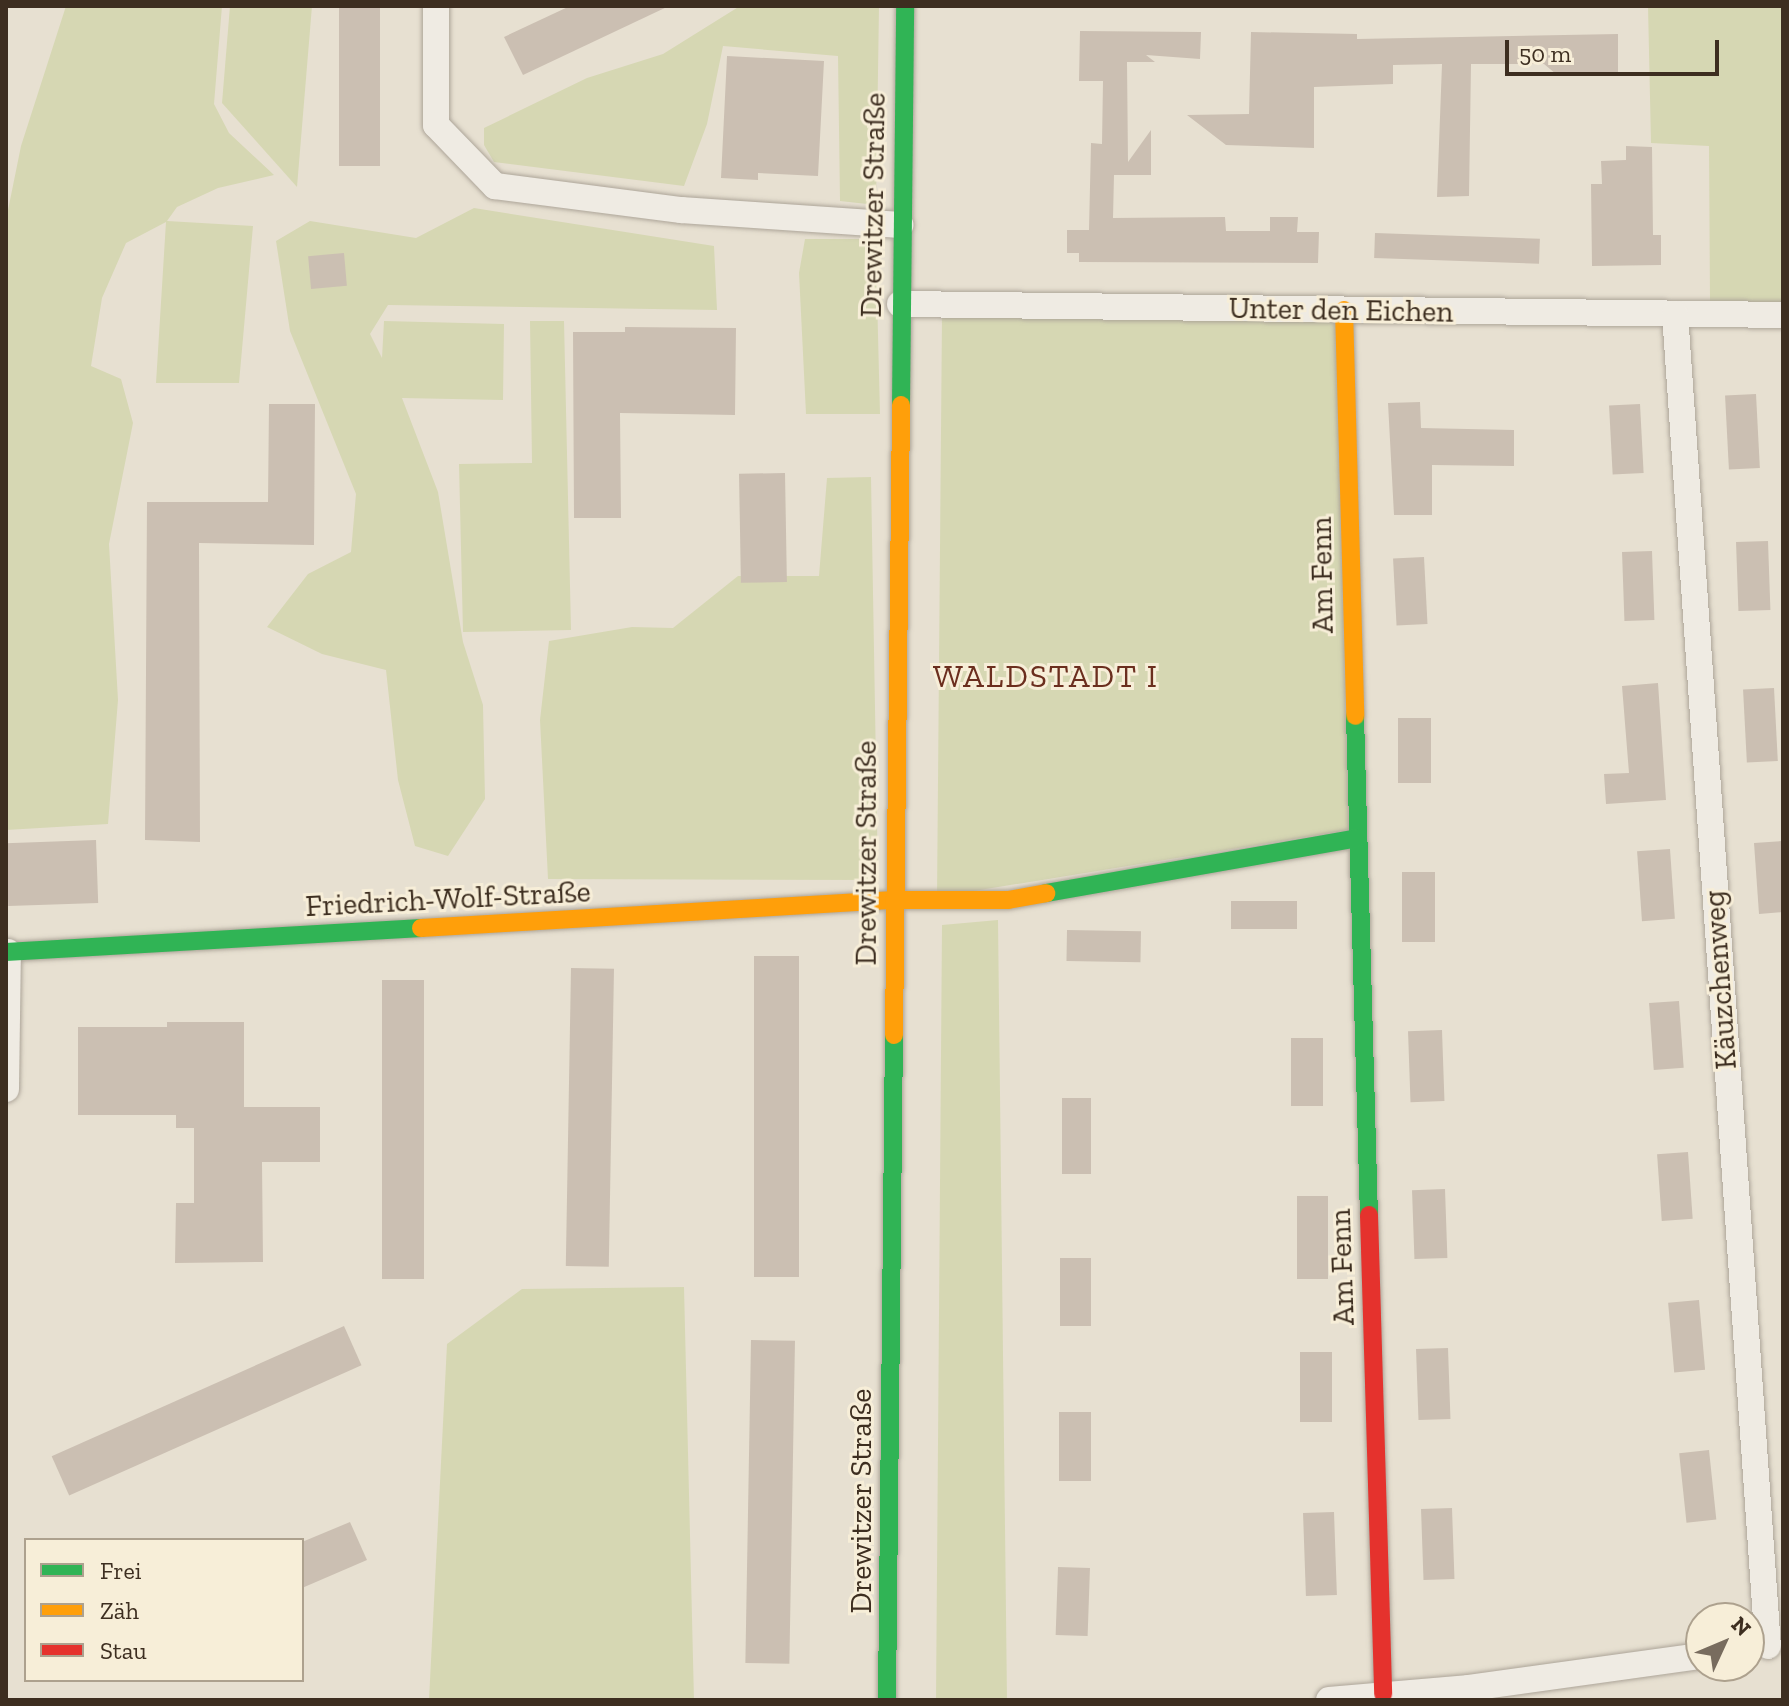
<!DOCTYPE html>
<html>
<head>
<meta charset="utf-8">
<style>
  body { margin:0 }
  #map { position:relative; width:1789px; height:1706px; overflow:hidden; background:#e7e0d1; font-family:"Zilla Slab",serif }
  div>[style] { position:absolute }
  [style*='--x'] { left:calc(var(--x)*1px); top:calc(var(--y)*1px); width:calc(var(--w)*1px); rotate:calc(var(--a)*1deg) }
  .green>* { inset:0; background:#d6d7b3 }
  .building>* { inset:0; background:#cbbfb2; transform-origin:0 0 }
  .roads { filter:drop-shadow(0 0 2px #ada599) drop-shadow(0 0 2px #ada599) }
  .street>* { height:26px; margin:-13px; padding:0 13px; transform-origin:13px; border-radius:13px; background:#efebe3 }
  .fast>* { height:18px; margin:-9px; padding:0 9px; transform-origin:9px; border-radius:9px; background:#30b455 }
  .slow>* { height:18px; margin:-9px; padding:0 9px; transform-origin:9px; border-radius:9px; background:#ff9f0a }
  .jam>* { height:18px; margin:-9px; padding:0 9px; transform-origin:9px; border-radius:9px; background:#e5322d }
  span { translate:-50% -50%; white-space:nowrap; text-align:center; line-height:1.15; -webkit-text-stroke:6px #f7eed8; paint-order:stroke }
  .street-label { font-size:30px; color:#3d2e20 }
  .neighbourhood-label { font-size:32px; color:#6b2e1e; letter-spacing:2px }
  .frame { position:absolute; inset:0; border:8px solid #3d2e20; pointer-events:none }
  .legend { position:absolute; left:24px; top:1538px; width:280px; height:144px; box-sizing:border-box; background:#f7eed8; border:2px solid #ada18e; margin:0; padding:10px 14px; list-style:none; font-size:24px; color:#3d2e20 }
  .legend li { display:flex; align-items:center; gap:16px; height:40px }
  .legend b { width:40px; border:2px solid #ada18e }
  .north { position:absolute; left:1685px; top:1602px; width:80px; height:80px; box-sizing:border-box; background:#f7eed8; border:2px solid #ada18e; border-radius:50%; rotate:46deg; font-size:22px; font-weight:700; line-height:32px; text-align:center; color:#3d2e20 }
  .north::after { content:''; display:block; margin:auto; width:28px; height:36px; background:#786c5e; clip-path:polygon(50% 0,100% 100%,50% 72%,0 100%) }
  .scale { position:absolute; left:1505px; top:40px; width:214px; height:36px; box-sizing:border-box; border:4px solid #3d2e20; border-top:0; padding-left:10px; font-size:24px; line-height:28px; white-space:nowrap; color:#3d2e20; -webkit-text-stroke:6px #f7eed8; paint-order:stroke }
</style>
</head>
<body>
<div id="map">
  <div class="green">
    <i style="clip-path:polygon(66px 6px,222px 6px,214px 104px,229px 133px,274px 175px,218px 188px,177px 207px,167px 221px,253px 226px,239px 383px,156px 383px,166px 222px,126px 243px,102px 298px,91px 366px,121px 379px,133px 423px,109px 544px,118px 700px,108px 824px,6px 830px,6px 220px,21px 146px)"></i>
    <i style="clip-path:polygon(230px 6px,312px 6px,297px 187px,222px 103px)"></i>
    <i style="clip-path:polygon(740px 6px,879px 6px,876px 205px,840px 201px,838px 56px,723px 46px,707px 124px,684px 186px,494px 162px,484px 145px,484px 128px,587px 78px,663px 54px)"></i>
    <i style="clip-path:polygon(1648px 6px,1783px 6px,1783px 308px,1710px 301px,1709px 146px,1651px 143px)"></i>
    <i style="clip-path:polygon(474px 208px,714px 246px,717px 310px,388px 305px,370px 334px,382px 358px,384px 321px,504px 324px,503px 400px,402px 398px,438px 492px,463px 642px,483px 705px,485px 799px,448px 856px,415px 846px,398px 780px,386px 670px,322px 654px,267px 627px,308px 574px,351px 552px,356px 494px,290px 331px,276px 241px,310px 221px,416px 238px)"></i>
    <i style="clip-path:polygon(805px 239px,867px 239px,876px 255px,880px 414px,806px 414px,799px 273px)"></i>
    <i style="clip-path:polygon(942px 315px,1335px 319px,1349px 830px,937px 897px)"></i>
    <i style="clip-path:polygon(530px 321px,564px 321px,571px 630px,463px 632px,459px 464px,532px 463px)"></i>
    <i style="clip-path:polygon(871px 477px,878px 880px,548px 879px,540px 720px,549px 641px,632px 627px,673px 628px,738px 576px,819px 576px,827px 478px)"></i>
    <i style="clip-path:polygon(998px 920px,1007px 1700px,936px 1700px,942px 925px)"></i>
    <i style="clip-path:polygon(684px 1287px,694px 1700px,429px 1700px,447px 1344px,522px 1289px)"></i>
  </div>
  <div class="building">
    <i style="left:339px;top:6px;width:41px;height:160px"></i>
    <i style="clip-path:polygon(570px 6px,669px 6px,523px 75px,504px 37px)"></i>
    <i style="clip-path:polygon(1080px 31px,1201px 32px,1200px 59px,1146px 55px,1155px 62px,1127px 62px,1128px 162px,1151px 130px,1151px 175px,1114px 175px,1113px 218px,1225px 217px,1226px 231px,1270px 231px,1270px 217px,1298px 217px,1297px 232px,1319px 232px,1318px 263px,1079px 262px,1079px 253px,1067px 253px,1067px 230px,1089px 230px,1091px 143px,1102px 144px,1103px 81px,1079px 81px)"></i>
    <i style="clip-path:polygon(1251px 32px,1357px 34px,1357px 39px,1618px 34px,1618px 74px,1556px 74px,1544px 64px,1471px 64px,1469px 196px,1437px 197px,1442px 64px,1393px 65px,1393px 84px,1314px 87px,1314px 148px,1226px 145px,1187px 115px,1249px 114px)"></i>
    <i style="clip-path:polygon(727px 56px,824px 61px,818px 176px,758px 173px,758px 180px,721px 178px)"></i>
    <i style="clip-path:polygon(1626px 146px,1652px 147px,1653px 235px,1661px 235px,1661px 265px,1592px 266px,1591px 184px,1602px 184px,1601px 161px,1626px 160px)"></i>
    <i style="left:1375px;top:233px;width:165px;height:25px;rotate:2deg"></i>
    <i style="left:344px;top:253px;width:33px;height:36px;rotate:85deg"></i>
    <i style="clip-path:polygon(625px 327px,736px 328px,735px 415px,620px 413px,621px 518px,574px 518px,573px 332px,625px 332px)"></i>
    <i style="left:1756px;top:394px;width:74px;height:31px;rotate:87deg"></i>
    <i style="clip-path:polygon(1420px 402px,1421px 428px,1514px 430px,1514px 466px,1432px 465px,1432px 515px,1394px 515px,1388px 403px)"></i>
    <i style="clip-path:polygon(269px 404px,315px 404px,314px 545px,199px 543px,200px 842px,145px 840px,147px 502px,268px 502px)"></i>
    <i style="left:1640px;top:404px;width:69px;height:31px;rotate:87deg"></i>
    <i style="left:785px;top:473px;width:109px;height:46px;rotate:89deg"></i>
    <i style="left:1768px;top:541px;width:69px;height:32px;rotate:88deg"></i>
    <i style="left:1652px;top:551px;width:69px;height:30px;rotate:88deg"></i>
    <i style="left:1424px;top:557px;width:67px;height:31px;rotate:87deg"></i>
    <i style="clip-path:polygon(1658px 683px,1666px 800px,1606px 804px,1604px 774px,1629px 773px,1622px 686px)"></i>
    <i style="left:1774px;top:688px;width:73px;height:31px;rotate:87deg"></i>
    <i style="left:1398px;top:718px;width:33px;height:65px"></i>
    <i style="left:96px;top:840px;width:63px;height:90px;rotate:88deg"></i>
    <i style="clip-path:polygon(1783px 841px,1783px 912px,1759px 914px,1754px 843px)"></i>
    <i style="left:1670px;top:849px;width:70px;height:33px;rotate:86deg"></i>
    <i style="left:1402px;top:872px;width:33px;height:70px"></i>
    <i style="left:1231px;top:901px;width:66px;height:28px"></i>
    <i style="left:1067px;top:930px;width:74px;height:31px;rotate:1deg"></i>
    <i style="left:754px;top:956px;width:45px;height:321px"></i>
    <i style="left:571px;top:968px;width:43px;height:298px;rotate:1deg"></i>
    <i style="left:382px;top:980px;width:42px;height:299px"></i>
    <i style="left:1679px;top:1001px;width:67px;height:30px;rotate:86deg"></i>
    <i style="clip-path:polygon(167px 1022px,244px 1022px,244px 1107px,320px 1107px,320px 1162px,262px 1162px,263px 1262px,175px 1263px,176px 1203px,194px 1203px,194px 1128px,176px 1128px,176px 1115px,78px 1115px,78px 1027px,167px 1027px)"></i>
    <i style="left:1442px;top:1030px;width:71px;height:34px;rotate:88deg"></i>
    <i style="left:1291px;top:1038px;width:32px;height:68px"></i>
    <i style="left:1062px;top:1098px;width:29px;height:76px"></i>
    <i style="left:1688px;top:1152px;width:67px;height:31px;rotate:86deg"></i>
    <i style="left:1445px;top:1189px;width:69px;height:33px;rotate:88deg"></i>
    <i style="left:1297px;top:1196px;width:31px;height:83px"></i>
    <i style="left:1060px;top:1258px;width:31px;height:68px"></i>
    <i style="left:1699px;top:1300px;width:70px;height:31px;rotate:85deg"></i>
    <i style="left:344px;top:1326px;width:43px;height:320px;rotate:66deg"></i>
    <i style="left:751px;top:1340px;width:44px;height:323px;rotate:1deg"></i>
    <i style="left:1448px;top:1348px;width:71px;height:32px;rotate:88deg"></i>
    <i style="left:1300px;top:1352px;width:32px;height:70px"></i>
    <i style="left:1059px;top:1412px;width:32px;height:69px"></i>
    <i style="left:1709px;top:1450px;width:70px;height:30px;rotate:84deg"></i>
    <i style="left:1452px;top:1508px;width:71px;height:31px;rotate:88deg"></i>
    <i style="left:1334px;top:1512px;width:83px;height:31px;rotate:88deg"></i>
    <i style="clip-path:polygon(350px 1522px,367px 1560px,302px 1588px,302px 1542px)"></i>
    <i style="left:1058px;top:1567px;width:32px;height:68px;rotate:2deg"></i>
  </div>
  <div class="roads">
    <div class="street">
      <i style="--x:436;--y:6;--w:119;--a:90"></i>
      <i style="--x:436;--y:125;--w:85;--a:46"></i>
      <i style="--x:495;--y:186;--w:188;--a:7.4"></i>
      <i style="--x:681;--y:210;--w:220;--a:3.9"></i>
      <i style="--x:900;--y:304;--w:883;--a:0.71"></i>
      <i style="--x:1675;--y:314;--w:1335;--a:86.01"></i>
      <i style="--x:6;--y:1089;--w:137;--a:-89.2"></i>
      <i style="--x:1329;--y:1700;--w:141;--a:-4.9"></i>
      <i style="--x:1469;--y:1688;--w:234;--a:-7.9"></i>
    </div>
    <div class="fast">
      <i style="--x:901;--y:405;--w:399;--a:-89.4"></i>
      <i style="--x:1355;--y:716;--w:499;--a:88.4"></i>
      <i style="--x:1046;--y:893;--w:316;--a:-10"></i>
      <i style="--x:6;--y:952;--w:416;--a:-3.3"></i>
      <i style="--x:887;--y:1700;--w:665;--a:-89.4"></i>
    </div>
    <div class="slow">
      <i style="--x:1344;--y:310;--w:406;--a:88.4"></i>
      <i style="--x:421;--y:928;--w:474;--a:-3.4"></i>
      <i style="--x:894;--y:900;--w:114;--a:0"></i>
      <i style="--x:1008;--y:900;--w:39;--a:-10"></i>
      <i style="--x:894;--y:1035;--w:630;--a:-89.36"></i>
    </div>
    <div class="jam">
      <i style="--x:1369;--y:1215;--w:479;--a:88.3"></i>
    </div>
  </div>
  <div class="street-label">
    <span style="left:873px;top:205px;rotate:-89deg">Drewitzer Straße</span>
    <span style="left:1341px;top:310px;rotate:1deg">Unter den Eichen</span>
    <span style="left:1322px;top:575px;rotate:-91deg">Am Fenn</span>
    <span style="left:866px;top:853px;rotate:-90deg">Drewitzer Straße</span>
    <span style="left:448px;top:899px;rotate:-3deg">Friedrich-Wolf-Straße</span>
    <span style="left:1720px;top:980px;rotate:-94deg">Käuzchenweg</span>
    <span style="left:1342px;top:1267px;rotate:-92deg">Am Fenn</span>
    <span style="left:861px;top:1501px;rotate:-90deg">Drewitzer Straße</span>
  </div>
  <div class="neighbourhood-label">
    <span style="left:1046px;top:676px">WALDSTADT I</span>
  </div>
  <div class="frame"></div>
  <ul class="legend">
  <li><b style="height:10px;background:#30b455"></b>Frei</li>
  <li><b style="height:10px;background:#ff9f0a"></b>Zäh</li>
  <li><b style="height:10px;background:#e5322d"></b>Stau</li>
  </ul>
  <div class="north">N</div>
  <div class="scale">50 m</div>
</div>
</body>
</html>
